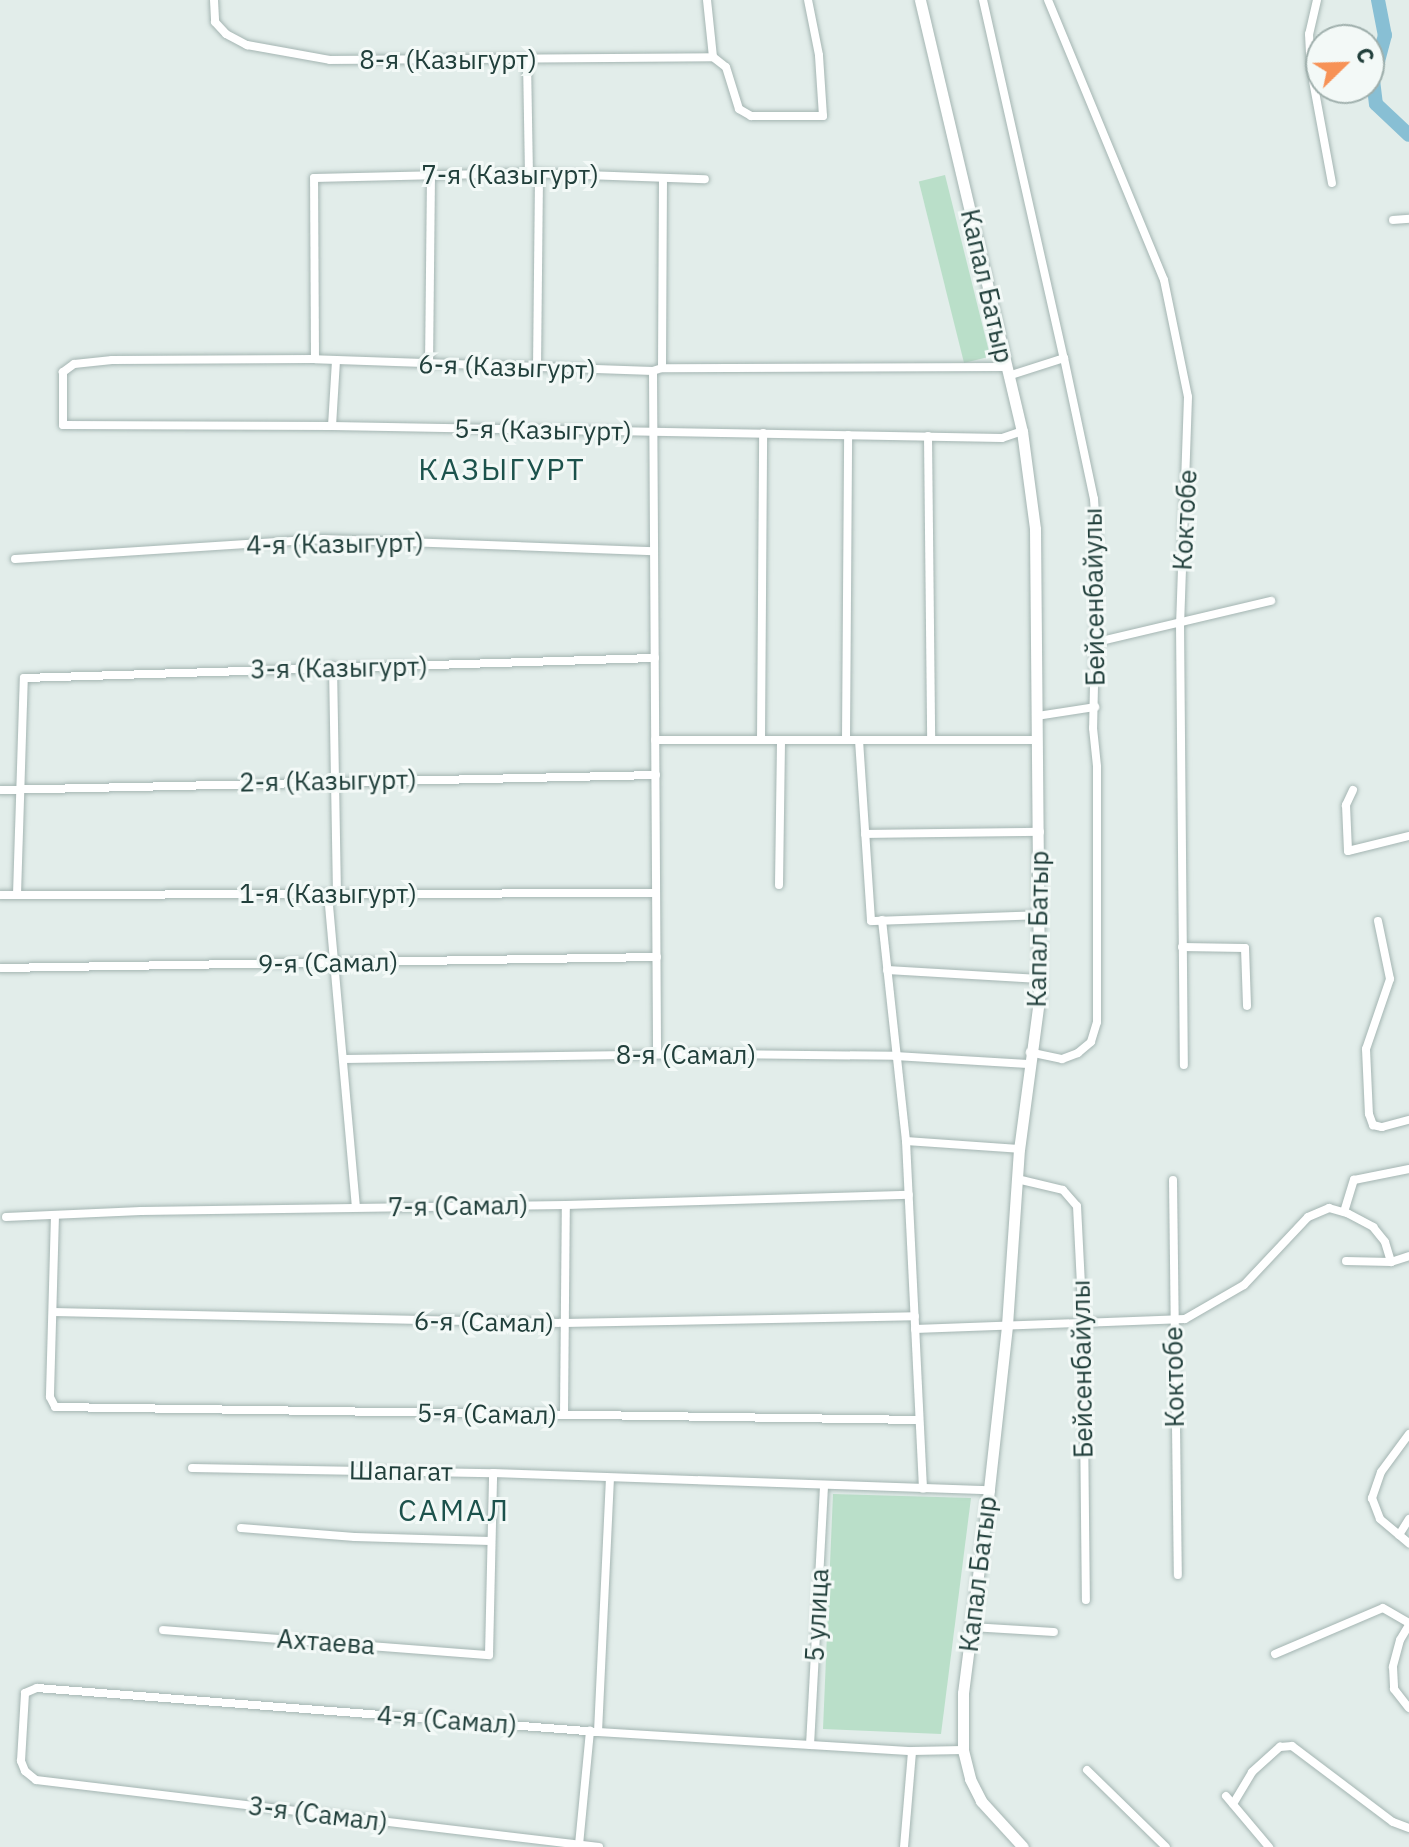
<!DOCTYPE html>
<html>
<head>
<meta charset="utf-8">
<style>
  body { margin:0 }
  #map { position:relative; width:1409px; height:1847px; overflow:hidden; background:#e2edea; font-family:"IBM Plex Sans",sans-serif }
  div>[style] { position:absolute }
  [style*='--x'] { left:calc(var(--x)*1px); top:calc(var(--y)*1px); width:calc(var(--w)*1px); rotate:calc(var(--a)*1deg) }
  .green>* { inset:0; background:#badfc9; transform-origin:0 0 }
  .river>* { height:14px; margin:-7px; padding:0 7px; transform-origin:7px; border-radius:7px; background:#88bfd4 }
  .roads { filter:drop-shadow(0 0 2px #a4b5b2) drop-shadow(0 0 2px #a4b5b2) }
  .minor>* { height:8px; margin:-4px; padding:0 4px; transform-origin:4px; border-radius:4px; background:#fff }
  .secondary>* { height:11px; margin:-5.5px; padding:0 5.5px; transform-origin:5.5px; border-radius:5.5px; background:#fff }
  span { translate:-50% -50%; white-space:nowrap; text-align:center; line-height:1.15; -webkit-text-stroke:6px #f3f9f7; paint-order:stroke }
  .street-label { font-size:26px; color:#213f3b }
  .quarter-label { font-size:30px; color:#1c524c; letter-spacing:2px }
  .north { position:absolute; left:1305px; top:24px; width:80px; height:80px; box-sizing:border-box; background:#f3f9f7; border:2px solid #9fafac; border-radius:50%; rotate:67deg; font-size:22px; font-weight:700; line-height:32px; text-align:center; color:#213f3b }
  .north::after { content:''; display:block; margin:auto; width:28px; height:36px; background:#f79256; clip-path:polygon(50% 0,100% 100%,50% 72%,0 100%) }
</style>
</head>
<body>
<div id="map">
  <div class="green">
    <i style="left:945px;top:175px;width:187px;height:27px;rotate:76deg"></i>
    <i style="clip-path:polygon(833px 1494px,971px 1498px,941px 1734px,823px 1729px)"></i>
  </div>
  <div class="river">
    <i style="--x:1378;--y:0;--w:36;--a:79"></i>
    <i style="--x:1385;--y:35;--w:47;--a:104.9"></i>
    <i style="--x:1373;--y:80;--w:24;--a:83"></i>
    <i style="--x:1376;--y:104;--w:45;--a:43.2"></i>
  </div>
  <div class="roads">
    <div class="minor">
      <i style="--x:214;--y:0;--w:22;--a:87"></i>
      <i style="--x:215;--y:22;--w:16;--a:47"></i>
      <i style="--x:226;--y:34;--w:24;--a:28"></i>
      <i style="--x:247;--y:45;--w:84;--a:10.2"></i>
      <i style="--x:330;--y:60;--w:383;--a:-0.4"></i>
      <i style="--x:707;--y:0;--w:57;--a:84"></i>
      <i style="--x:713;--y:57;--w:16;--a:38"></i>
      <i style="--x:726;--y:67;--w:44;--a:72.8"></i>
      <i style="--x:739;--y:109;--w:14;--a:30"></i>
      <i style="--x:751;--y:116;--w:72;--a:0"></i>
      <i style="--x:823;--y:116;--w:61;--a:-93.8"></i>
      <i style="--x:819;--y:55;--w:56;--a:-101.3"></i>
      <i style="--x:983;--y:0;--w:367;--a:77.3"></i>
      <i style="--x:1064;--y:358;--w:144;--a:78"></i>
      <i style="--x:1094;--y:499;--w:43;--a:86"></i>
      <i style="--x:1097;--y:542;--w:186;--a:91.2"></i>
      <i style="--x:1093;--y:728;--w:39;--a:84"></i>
      <i style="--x:1097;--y:767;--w:255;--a:90"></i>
      <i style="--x:1097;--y:1022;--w:21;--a:107"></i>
      <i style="--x:1091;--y:1042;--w:17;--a:140"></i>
      <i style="--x:1078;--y:1053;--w:17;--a:159"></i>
      <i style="--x:1062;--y:1059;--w:33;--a:-168"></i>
      <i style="--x:1048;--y:0;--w:303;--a:67.5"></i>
      <i style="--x:1164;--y:280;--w:119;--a:78.4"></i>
      <i style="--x:1188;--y:397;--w:226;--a:92"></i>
      <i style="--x:1180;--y:623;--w:442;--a:89.5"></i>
      <i style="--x:1317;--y:0;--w:35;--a:103"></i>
      <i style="--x:1309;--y:34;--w:36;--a:87"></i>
      <i style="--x:1311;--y:70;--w:115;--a:79.5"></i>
      <i style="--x:527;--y:61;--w:112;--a:89"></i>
      <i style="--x:1393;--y:220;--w:16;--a:-4"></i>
      <i style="--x:315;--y:359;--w:181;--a:-90.3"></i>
      <i style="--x:314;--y:178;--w:215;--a:-1.3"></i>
      <i style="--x:529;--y:173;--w:176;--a:2"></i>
      <i style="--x:429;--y:366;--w:192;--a:-89.4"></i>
      <i style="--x:1006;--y:367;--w:344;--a:179.8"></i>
      <i style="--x:662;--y:368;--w:9;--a:162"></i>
      <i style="--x:653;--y:371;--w:338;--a:-178"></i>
      <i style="--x:315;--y:359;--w:203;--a:179.7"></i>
      <i style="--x:112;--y:360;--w:38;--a:174"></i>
      <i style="--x:74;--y:364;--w:14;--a:144"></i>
      <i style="--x:63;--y:372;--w:53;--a:90"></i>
      <i style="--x:63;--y:425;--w:269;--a:0.2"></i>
      <i style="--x:332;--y:426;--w:670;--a:1.03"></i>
      <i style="--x:1002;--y:438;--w:21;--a:-19"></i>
      <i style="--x:537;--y:368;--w:195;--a:-89.4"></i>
      <i style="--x:662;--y:368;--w:190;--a:-89.7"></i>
      <i style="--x:653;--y:371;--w:683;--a:89.66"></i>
      <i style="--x:1008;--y:376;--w:59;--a:-17.8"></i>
      <i style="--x:332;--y:426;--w:66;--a:-86.5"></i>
      <i style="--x:928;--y:436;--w:304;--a:89.4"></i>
      <i style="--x:15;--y:559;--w:309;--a:-3.7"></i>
      <i style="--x:323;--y:539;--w:331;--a:2.1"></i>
      <i style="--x:1097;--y:642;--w:179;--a:-13.3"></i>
      <i style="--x:333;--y:666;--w:228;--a:89"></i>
      <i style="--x:1037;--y:716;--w:59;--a:-8.8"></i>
      <i style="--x:655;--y:740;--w:382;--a:0"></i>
      <i style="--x:761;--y:740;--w:307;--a:-89.6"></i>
      <i style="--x:846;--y:740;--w:305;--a:-89.6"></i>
      <i style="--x:859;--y:740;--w:181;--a:86.2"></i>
      <i style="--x:871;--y:921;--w:169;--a:-2"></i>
      <i style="--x:0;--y:790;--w:656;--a:-1.31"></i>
      <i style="--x:1353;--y:790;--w:17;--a:115"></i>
      <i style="--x:1346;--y:805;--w:46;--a:87.5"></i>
      <i style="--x:1348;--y:851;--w:63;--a:-13.8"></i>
      <i style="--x:865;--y:834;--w:175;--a:-0.7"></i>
      <i style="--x:779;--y:885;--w:145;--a:-89.2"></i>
      <i style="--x:328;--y:894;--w:314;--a:84.9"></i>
      <i style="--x:0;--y:895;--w:656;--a:-0.17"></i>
      <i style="--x:17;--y:895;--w:217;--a:-88.2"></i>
      <i style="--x:24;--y:678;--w:631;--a:-1.82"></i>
      <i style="--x:882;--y:920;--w:222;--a:83.8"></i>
      <i style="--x:906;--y:1141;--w:348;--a:87.2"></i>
      <i style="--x:1378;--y:921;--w:59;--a:78.3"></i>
      <i style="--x:1390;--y:979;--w:74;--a:108.9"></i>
      <i style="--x:1366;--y:1049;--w:65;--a:87.4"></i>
      <i style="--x:1369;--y:1114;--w:12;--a:70"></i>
      <i style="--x:1373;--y:1125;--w:9;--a:13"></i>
      <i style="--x:1382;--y:1127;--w:28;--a:-15"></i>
      <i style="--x:1182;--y:947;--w:63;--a:0.9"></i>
      <i style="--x:1245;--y:948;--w:58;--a:88"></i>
      <i style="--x:0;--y:968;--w:657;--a:-0.96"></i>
      <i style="--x:887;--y:970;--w:153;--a:3.4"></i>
      <i style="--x:344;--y:1059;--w:374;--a:-0.8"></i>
      <i style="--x:718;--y:1054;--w:177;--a:0.6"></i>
      <i style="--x:895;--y:1056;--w:133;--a:3.4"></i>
      <i style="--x:906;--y:1141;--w:113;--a:4"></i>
      <i style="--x:1017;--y:1179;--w:47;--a:13.4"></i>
      <i style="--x:1063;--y:1190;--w:21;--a:49"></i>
      <i style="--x:1077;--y:1206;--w:119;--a:87.1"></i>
      <i style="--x:1083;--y:1325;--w:275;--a:89.4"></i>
      <i style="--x:1173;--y:1180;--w:395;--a:89.3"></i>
      <i style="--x:1344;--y:1212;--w:34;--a:-73"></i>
      <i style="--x:1354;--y:1180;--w:56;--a:-11.3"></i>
      <i style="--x:55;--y:1215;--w:182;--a:91.6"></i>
      <i style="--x:50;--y:1397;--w:11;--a:63"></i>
      <i style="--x:55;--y:1407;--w:864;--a:0.86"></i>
      <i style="--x:6;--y:1217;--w:135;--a:-2.5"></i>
      <i style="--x:141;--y:1211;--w:425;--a:-0.8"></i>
      <i style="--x:566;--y:1205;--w:343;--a:-1.7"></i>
      <i style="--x:1346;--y:1261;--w:45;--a:1.3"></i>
      <i style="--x:1391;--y:1262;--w:19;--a:-18"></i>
      <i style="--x:53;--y:1312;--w:511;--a:1.23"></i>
      <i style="--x:564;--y:1323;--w:351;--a:-1.1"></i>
      <i style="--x:915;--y:1329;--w:270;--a:-2.1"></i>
      <i style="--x:1185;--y:1319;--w:68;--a:-30"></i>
      <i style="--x:1244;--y:1285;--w:93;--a:-46.7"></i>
      <i style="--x:1308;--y:1217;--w:23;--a:-23"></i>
      <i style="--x:1329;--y:1208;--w:19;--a:16"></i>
      <i style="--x:1347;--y:1213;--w:30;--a:28"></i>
      <i style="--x:1373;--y:1227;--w:19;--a:51"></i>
      <i style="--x:1385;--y:1242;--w:21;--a:73"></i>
      <i style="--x:564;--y:1415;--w:210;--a:-89.5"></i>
      <i style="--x:1409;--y:1434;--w:47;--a:126.4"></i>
      <i style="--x:1381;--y:1472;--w:28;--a:109"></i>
      <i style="--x:1372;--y:1498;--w:22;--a:69"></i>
      <i style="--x:1380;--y:1519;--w:38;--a:40"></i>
      <i style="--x:192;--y:1468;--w:301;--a:1"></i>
      <i style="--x:493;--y:1473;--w:496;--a:2"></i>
      <i style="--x:241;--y:1528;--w:114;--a:4.5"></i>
      <i style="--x:355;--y:1537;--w:135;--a:1.7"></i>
      <i style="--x:1399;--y:1535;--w:19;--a:-58"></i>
      <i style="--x:1409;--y:1625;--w:17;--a:121"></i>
      <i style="--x:1400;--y:1640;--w:28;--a:105"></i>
      <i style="--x:1393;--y:1667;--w:22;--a:87"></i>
      <i style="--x:1394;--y:1689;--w:24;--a:52"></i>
      <i style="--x:971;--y:1627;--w:83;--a:3.4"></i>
      <i style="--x:163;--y:1630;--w:327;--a:4.4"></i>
      <i style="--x:489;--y:1655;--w:182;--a:-88.7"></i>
      <i style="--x:1275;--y:1654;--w:117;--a:-23.1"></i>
      <i style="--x:1383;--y:1608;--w:30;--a:30"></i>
      <i style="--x:598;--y:1732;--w:252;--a:-87.3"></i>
      <i style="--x:810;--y:1745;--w:259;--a:-86.9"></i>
      <i style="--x:1087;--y:1770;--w:110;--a:44.3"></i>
      <i style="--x:1226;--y:1796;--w:67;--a:49.9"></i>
      <i style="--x:1233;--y:1804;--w:37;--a:-59"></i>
      <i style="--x:1252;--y:1772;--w:38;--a:-42"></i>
      <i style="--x:1280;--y:1747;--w:12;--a:-5"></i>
      <i style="--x:1292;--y:1746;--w:126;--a:37"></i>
      <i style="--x:1393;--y:1822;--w:17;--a:21"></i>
      <i style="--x:579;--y:1845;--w:115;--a:-84.5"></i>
      <i style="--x:599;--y:1847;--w:567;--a:-173.21"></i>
      <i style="--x:36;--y:1780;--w:14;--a:-141"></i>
      <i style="--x:25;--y:1771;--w:11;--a:-112"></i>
      <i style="--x:21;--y:1761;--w:68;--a:-86.6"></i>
      <i style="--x:25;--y:1693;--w:13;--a:-23"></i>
      <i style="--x:37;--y:1688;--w:563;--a:4.48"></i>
      <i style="--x:598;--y:1732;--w:315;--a:3.5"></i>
      <i style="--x:912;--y:1751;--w:51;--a:-1.1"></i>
      <i style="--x:904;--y:1847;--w:96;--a:-85.2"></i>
    </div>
    <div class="secondary">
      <i style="--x:920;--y:0;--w:443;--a:76.7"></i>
      <i style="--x:1022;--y:431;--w:99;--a:82.4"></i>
      <i style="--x:1035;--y:529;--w:471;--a:89.5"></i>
      <i style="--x:1039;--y:1000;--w:150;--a:97.6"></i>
      <i style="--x:1019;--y:1149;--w:177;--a:93.9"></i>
      <i style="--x:1007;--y:1326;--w:165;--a:96.3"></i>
      <i style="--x:989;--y:1490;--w:205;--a:97.3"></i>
      <i style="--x:963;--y:1693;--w:57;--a:90"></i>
      <i style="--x:963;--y:1750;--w:30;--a:76"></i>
      <i style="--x:970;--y:1779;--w:25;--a:63"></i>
      <i style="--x:981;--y:1801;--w:62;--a:47.6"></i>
    </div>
  </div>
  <div class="street-label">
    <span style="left:448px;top:60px">8-я (Казыгурт)</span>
    <span style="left:510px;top:175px">7-я (Казыгурт)</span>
    <span style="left:987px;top:286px;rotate:77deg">Капал Батыр</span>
    <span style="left:507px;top:367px;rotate:2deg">6-я (Казыгурт)</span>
    <span style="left:543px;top:430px;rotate:1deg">5-я (Казыгурт)</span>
    <span style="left:1185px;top:520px;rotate:-87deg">Коктобе</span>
    <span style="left:335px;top:544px;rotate:-1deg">4-я (Казыгурт)</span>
    <span style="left:1094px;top:597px;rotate:-91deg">Бейсенбайулы</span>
    <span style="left:339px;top:668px;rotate:-1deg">3-я (Казыгурт)</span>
    <span style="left:328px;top:781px;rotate:-1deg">2-я (Казыгурт)</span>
    <span style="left:328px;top:894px">1-я (Казыгурт)</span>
    <span style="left:1038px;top:929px;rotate:-89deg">Капал Батыр</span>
    <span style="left:328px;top:963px;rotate:-1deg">9-я (Самал)</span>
    <span style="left:686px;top:1055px">8-я (Самал)</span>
    <span style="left:458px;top:1206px;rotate:-1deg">7-я (Самал)</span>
    <span style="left:484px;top:1322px;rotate:1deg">6-я (Самал)</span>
    <span style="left:1082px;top:1369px;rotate:-91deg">Бейсенбайулы</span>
    <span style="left:1174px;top:1377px;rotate:-91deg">Коктобе</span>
    <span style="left:487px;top:1414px;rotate:1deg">5-я (Самал)</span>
    <span style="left:401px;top:1471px;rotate:1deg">Шапагат</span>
    <span style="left:978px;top:1574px;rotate:-83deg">Капал Батыр</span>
    <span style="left:817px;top:1615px;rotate:-87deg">5 улица</span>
    <span style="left:326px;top:1642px;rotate:4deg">Ахтаева</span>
    <span style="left:447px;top:1720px;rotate:4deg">4-я (Самал)</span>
    <span style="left:318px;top:1814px;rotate:7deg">3-я (Самал)</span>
  </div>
  <div class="quarter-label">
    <span style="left:502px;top:469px">КАЗЫГУРТ</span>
    <span style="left:454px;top:1510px">САМАЛ</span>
  </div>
  <div class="north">С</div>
</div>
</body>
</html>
